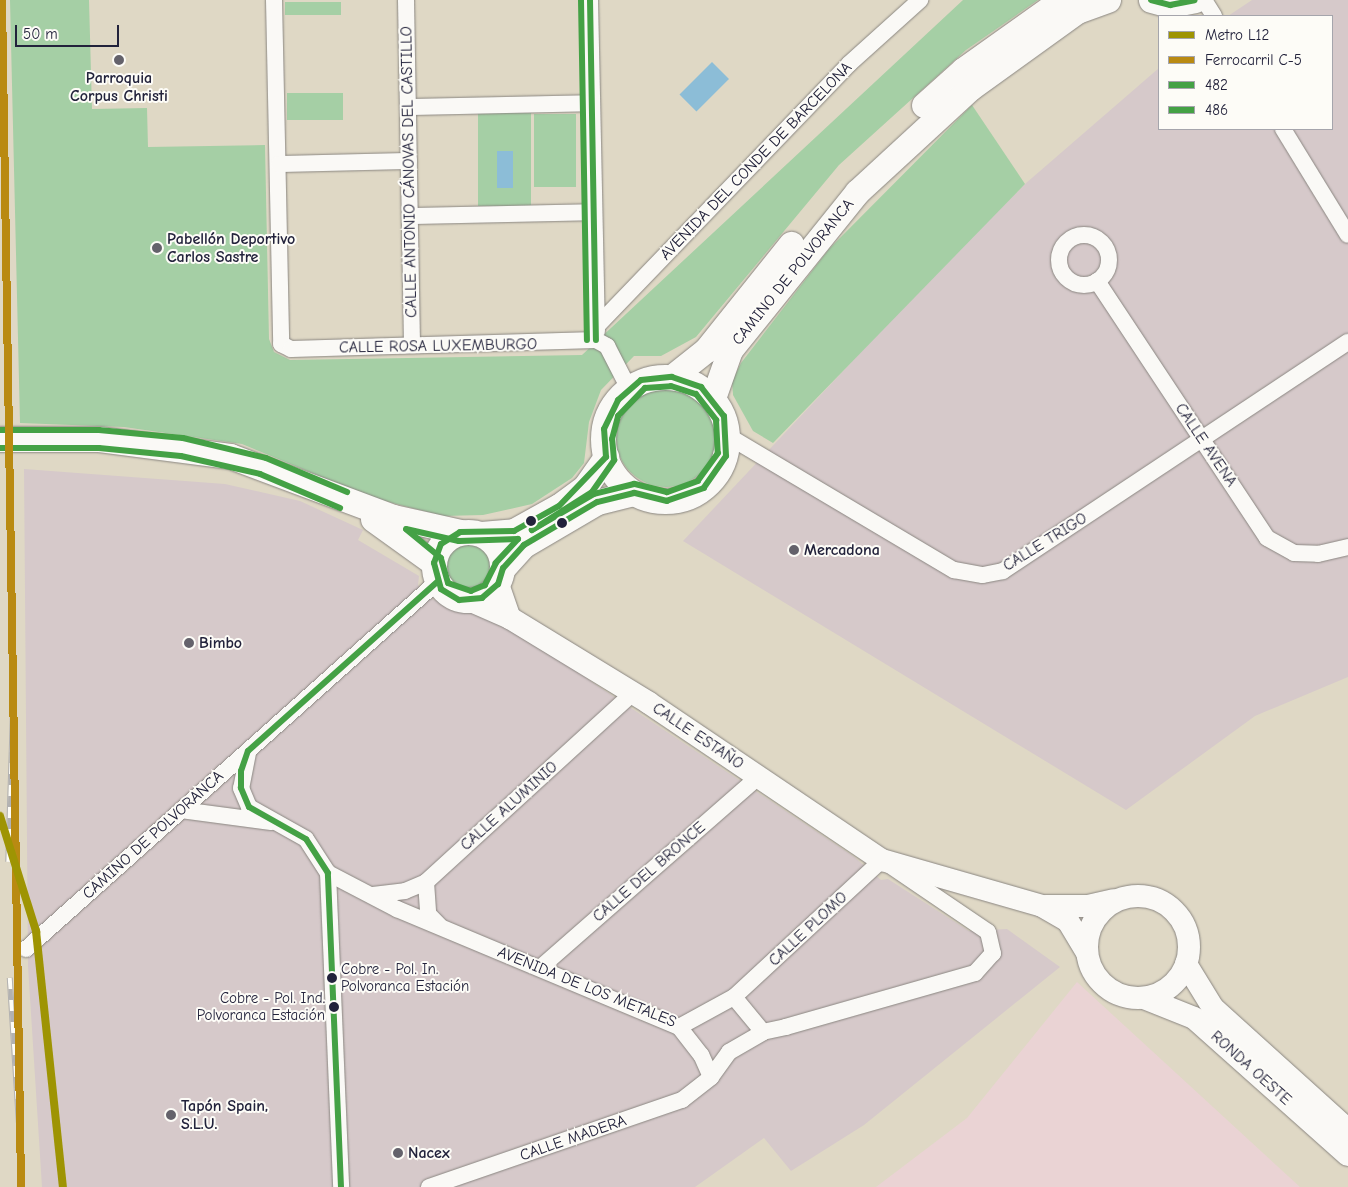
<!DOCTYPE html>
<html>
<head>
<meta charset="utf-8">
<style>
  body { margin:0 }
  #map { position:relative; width:1348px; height:1187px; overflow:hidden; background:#dfd8c5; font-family:"Comic Neue",sans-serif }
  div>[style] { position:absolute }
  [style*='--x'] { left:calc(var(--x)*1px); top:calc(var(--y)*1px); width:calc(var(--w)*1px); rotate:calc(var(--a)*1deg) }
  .built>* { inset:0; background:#ead3d4 }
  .industrial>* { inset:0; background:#d6c9ca }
  .green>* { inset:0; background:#a5cfa5; transform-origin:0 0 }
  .round { border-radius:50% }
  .water>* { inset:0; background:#8cbdd7; transform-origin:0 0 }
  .roads { filter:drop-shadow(0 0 1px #8a8681) drop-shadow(0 0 1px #8a8681) }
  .minor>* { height:16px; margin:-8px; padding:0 8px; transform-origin:8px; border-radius:8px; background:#faf9f6 }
  .minor>.ring { margin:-8px; padding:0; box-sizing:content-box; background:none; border:16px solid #faf9f6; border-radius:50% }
  .secondary>* { height:22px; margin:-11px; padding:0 11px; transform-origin:11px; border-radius:11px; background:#faf9f6 }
  .secondary>.ring { margin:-11px; padding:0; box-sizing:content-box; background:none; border:22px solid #faf9f6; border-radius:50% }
  .primary>* { height:25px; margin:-12.5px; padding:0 12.5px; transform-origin:12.5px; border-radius:12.5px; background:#faf9f6 }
  .primary>.ring { margin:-12.5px; padding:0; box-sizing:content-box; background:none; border:25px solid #faf9f6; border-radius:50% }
  .rail>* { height:5.5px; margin-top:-2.75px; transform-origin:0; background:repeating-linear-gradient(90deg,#fdfcf7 0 11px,#b2b1b1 0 22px); box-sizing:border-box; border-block:1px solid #b2b1b1 }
  .bus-1>* { height:6px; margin:-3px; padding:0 3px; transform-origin:3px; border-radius:3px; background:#44a145 }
  .bus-2>* { height:6px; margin:-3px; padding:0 3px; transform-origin:3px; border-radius:3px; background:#44a145 }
  .rail-1>* { height:8px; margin:-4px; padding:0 4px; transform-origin:4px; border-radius:4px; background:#b98a12 }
  .metro-1>* { height:8px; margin:-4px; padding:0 4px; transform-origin:4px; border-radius:4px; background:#9e9403 }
  .dots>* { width:14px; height:14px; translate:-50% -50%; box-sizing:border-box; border:2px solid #fdfcf7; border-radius:50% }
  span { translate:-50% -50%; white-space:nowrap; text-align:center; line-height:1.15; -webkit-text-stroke:4px #fdfcf7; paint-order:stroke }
  .bus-label { font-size:15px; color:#22223b }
  .left { translate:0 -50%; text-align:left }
  .right { translate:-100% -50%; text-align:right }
  .poi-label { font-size:16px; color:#22223b; font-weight:700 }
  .street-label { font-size:16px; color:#22223b }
  .legend { position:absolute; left:1158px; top:15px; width:175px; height:115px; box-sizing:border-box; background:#fdfcf7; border:1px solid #a5a5ac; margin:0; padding:6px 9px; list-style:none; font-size:15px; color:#22223b }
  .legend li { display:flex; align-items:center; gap:10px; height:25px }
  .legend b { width:25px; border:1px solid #a5a5ac }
  .scale { position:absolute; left:15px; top:25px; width:104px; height:22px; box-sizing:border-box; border:2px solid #22223b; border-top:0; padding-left:6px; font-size:15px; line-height:18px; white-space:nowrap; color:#22223b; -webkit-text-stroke:4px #fdfcf7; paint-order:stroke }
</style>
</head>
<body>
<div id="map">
  <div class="built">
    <i style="clip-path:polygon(1077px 982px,1300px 1187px,876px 1187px,967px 1118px)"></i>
  </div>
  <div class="industrial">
    <i style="clip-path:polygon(1252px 0,1348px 0,1348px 677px,1255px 716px,1126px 810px,683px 541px,943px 265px,1025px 184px,1159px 68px,1159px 129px,1332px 129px,1332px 16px,1228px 16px)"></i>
    <i style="clip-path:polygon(24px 469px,225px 484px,300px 501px,363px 530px,358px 540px,419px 576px,418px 585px,432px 599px,511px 620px,592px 682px,853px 856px,881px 880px,888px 879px,969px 931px,1007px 929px,1060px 967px,864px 1125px,791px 1171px,764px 1138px,695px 1187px,42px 1187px,28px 966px)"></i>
  </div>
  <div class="green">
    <i style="clip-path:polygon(10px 0,89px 0,92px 109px,147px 108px,148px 147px,265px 145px,269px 339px,274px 352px,290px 360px,582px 355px,963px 0,1038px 0,966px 50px,839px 165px,696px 337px,661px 356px,634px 356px,601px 390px,589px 422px,584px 463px,572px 478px,532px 504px,483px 515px,443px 516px,373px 498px,242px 444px,124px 427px,20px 423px)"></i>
    <i style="left:341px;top:2px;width:13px;height:56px;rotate:90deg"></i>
    <i style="left:343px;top:93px;width:27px;height:56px;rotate:90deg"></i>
    <i style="clip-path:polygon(972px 105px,1025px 184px,773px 443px,753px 431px,733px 395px,732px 381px,741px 363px,829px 249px)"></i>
    <i style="left:531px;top:113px;width:93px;height:53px;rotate:90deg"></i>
    <i style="left:534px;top:114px;width:42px;height:73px"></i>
    <i class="round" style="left:616px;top:387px;width:100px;height:100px"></i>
    <i class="round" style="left:441px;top:541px;width:50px;height:50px"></i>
  </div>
  <div class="water">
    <i style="left:712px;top:62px;width:24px;height:46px;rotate:45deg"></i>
    <i style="left:497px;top:151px;width:16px;height:37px"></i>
  </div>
  <div class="roads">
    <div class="minor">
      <i style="--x:274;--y:0;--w:344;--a:88.8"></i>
      <i style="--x:281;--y:344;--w:11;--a:27"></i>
      <i style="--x:291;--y:349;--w:305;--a:-1.7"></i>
      <i style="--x:406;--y:0;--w:345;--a:89"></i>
      <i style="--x:590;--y:0;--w:331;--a:88.8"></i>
      <i style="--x:1204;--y:0;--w:19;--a:58"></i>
      <i style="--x:408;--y:107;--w:184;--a:-1.2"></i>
      <i style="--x:1283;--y:129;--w:124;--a:58.5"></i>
      <i style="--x:279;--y:164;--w:130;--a:-1.3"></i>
      <i style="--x:410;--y:216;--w:184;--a:-1.2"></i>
      <i class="ring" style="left:1059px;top:235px;width:34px;height:34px"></i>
      <i style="--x:1097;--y:281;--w:308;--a:56.5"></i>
      <i style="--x:1267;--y:538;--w:31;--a:29"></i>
      <i style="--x:1294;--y:553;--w:24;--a:2"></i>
      <i style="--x:1318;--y:554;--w:31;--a:-13"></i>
      <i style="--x:597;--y:326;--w:364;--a:-46.1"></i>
      <i style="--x:849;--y:64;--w:96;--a:-42"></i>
      <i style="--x:596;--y:340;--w:13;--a:29"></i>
      <i style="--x:607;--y:346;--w:48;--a:62.9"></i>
      <i style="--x:728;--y:436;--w:263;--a:30.7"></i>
      <i style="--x:954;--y:570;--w:29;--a:10"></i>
      <i style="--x:983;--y:575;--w:20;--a:-11"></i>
      <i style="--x:1003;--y:571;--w:414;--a:-33.6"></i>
      <i style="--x:248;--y:753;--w:36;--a:101"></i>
      <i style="--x:241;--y:788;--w:21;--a:67"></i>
      <i style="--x:249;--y:807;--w:65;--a:29.3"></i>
      <i style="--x:306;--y:839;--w:40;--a:57.1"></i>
      <i style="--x:328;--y:873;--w:314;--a:87.6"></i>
      <i style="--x:181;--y:810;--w:91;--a:7.6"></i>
      <i style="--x:328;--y:873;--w:78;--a:27.6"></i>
      <i style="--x:397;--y:909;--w:306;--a:22.7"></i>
      <i style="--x:679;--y:1027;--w:63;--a:-28.6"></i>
      <i style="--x:734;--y:997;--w:202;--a:-42.8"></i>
      <i style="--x:882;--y:860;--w:128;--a:34.2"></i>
      <i style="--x:988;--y:932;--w:22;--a:77"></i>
      <i style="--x:993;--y:953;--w:27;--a:132"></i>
      <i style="--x:975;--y:973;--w:197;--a:164.1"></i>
      <i style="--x:786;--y:1027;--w:24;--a:168"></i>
      <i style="--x:763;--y:1032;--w:45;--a:-129.6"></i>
      <i style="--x:426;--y:882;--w:32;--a:86"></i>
      <i style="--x:428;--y:914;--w:16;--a:45"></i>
      <i style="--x:373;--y:895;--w:32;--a:-7"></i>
      <i style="--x:405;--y:891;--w:23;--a:-23"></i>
      <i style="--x:426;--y:882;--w:280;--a:-42.4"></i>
      <i style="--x:26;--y:949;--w:551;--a:-41.76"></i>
      <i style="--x:540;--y:968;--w:290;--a:-41.2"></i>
      <i style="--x:711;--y:1077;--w:31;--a:-54"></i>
      <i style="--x:729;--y:1052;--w:39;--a:-30"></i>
      <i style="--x:429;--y:1187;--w:268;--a:-19"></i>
      <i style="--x:682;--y:1100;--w:37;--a:-38"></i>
      <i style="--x:711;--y:1077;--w:24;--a:-114"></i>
      <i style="--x:701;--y:1055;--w:36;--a:-128"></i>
    </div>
    <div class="secondary">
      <i style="--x:498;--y:584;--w:36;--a:71"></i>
      <i style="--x:471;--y:601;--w:43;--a:23.6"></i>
      <i style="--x:510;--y:618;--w:163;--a:31.4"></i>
      <i style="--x:649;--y:703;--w:281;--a:34"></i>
      <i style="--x:882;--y:860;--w:166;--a:16"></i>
      <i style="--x:1042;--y:906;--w:30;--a:30"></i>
      <i style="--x:1068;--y:921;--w:35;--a:59"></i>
      <i class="ring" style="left:1087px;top:896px;width:80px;height:80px"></i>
      <i style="--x:1046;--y:906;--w:42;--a:0"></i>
      <i style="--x:1088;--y:906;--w:26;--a:-13"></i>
      <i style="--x:1186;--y:964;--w:52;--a:58.5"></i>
      <i style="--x:1213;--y:1008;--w:182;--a:42.1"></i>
      <i style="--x:1144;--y:998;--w:54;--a:21.8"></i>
      <i style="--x:1194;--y:1018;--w:206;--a:41.7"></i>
    </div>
    <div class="primary">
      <i style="--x:1151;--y:0;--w:20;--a:15"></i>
      <i style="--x:1170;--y:5;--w:25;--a:-11"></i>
      <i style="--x:924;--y:105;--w:52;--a:-41.9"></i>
      <i style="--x:963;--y:70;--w:120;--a:-35.5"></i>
      <i class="ring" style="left:603px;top:377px;width:99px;height:99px"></i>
      <i style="--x:672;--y:377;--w:43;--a:-38.5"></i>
      <i style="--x:706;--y:350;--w:136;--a:-51.3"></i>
      <i style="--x:713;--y:398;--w:51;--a:-70.5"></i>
      <i style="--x:730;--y:350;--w:203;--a:-51.2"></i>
      <i style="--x:857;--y:192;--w:154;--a:-42.6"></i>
      <i style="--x:970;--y:88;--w:132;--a:-35.7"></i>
      <i style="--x:1077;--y:11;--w:33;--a:-20"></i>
      <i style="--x:0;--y:439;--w:99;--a:0"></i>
      <i style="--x:99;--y:439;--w:132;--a:7.4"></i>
      <i style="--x:230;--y:456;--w:174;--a:20.5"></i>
      <i style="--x:393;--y:517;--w:69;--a:12.6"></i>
      <i style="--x:373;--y:519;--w:75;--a:35.8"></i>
      <i class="ring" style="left:434px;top:532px;width:43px;height:43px"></i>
      <i style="--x:481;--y:534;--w:33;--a:-5"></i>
      <i style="--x:514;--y:531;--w:51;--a:-29.1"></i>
      <i style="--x:559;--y:506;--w:32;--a:-36"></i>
      <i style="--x:585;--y:487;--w:37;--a:-55"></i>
      <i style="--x:503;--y:568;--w:31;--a:-48"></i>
      <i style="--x:524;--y:545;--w:85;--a:-30.5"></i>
      <i style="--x:597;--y:502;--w:38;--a:-14"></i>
    </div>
  </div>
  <div class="rail">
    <i style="--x:8;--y:862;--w:155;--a:-88.2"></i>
    <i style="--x:10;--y:978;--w:145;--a:86.4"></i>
  </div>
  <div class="bus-1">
    <i style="--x:590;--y:0;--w:340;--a:89"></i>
    <i style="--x:1151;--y:0;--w:20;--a:15"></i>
    <i style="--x:1170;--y:5;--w:25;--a:-11"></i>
    <i style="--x:672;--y:377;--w:31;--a:19"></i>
    <i style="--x:701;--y:387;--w:37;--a:52"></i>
    <i style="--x:724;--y:416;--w:40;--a:87.1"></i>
    <i style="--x:726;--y:456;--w:39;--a:125"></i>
    <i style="--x:704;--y:488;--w:39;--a:161"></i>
    <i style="--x:667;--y:501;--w:34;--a:-166"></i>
    <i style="--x:634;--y:493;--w:38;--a:166"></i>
    <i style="--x:597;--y:502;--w:85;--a:149.5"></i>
    <i style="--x:524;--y:545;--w:31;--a:132"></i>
    <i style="--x:503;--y:568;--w:17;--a:107"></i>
    <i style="--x:498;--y:584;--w:21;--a:139"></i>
    <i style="--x:482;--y:598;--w:23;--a:175"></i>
    <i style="--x:459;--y:600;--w:21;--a:-149"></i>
    <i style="--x:441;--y:589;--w:27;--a:-105"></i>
    <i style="--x:434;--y:563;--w:20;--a:-70"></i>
    <i style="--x:441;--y:544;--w:22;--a:-32"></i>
    <i style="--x:460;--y:532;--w:54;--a:-1.1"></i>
    <i style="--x:514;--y:531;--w:51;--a:-29.1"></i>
    <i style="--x:559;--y:506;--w:68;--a:-46.2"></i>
    <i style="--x:606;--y:457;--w:28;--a:-94"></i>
    <i style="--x:604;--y:429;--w:32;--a:-64"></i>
    <i style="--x:618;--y:400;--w:30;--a:-41"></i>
    <i style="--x:641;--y:380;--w:31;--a:-6"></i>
    <i style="--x:341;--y:1187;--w:314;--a:-92.4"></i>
    <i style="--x:328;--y:873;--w:40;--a:-122.9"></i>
    <i style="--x:306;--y:839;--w:65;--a:-150.7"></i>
    <i style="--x:249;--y:807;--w:21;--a:-113"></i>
    <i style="--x:241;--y:788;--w:17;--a:-90"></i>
    <i style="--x:241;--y:771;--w:21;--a:-71"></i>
    <i style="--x:248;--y:751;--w:254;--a:-41.8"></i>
  </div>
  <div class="bus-2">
    <i style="--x:581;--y:0;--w:340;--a:89"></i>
    <i style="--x:671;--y:386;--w:26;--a:18"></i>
    <i style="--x:696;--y:394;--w:33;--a:52"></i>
    <i style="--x:716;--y:420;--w:33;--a:87"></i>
    <i style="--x:718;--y:453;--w:34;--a:126"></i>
    <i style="--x:698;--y:481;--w:33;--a:160"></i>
    <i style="--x:667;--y:492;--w:34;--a:-166"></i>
    <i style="--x:634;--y:484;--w:41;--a:166"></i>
    <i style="--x:594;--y:494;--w:72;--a:149.9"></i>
    <i style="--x:532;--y:530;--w:71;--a:-32.3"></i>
    <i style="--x:592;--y:492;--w:39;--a:-55"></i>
    <i style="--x:614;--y:460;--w:21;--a:-95"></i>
    <i style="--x:612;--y:439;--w:24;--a:-75"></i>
    <i style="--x:618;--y:416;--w:39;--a:-46"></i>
    <i style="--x:645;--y:388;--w:26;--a:-4"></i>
    <i style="--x:0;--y:430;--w:99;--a:0"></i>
    <i style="--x:99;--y:430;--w:84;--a:5.4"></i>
    <i style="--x:183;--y:438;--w:85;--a:13.5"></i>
    <i style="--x:0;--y:448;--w:99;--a:0"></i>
    <i style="--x:99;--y:448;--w:82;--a:5.6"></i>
    <i style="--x:181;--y:456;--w:81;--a:12.8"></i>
    <i style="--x:260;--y:474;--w:87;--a:23"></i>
    <i style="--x:266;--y:458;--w:88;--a:22.8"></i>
    <i style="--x:406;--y:529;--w:54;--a:12.8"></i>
    <i style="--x:459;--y:541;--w:59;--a:-1.9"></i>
    <i style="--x:518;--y:539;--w:33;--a:133"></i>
    <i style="--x:496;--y:563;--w:25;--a:117"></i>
    <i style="--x:485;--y:585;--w:15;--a:157"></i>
    <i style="--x:471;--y:591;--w:24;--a:-161"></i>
    <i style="--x:448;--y:583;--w:26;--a:-106"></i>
    <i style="--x:441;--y:558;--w:45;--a:-140.4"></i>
  </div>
  <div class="rail-1">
    <i style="--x:2;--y:0;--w:1187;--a:89.08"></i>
  </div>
  <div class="metro-1">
    <i style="--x:0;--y:816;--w:121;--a:72.6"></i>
    <i style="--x:36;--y:931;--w:257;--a:84"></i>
  </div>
  <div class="dots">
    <i style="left:119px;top:60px;background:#64626b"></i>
    <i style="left:157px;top:248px;background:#64626b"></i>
    <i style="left:531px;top:521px;background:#22223b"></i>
    <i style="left:562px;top:523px;background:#22223b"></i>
    <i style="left:794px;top:550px;background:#64626b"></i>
    <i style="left:189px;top:643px;background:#64626b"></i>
    <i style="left:332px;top:978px;background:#22223b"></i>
    <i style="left:334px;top:1007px;background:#22223b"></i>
    <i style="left:171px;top:1115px;background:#64626b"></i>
    <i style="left:398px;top:1153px;background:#64626b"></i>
  </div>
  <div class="bus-label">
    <span class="left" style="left:341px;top:978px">Cobre - Pol. In.<br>Polvoranca Estación</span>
    <span class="right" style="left:325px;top:1007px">Cobre - Pol. Ind.<br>Polvoranca Estación</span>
  </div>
  <div class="poi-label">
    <span style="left:119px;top:87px">Parroquia<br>Corpus Christi</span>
    <span class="left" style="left:167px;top:248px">Pabellón Deportivo<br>Carlos Sastre</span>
    <span class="left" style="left:804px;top:550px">Mercadona</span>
    <span class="left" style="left:199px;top:643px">Bimbo</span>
    <span class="left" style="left:181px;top:1115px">Tapón Spain,<br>S.L.U.</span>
    <span class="left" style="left:408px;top:1153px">Nacex</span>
  </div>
  <div class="street-label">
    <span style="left:756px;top:161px;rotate:-46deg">AVENIDA DEL CONDE DE BARCELONA</span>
    <span style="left:409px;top:172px;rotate:-91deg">CALLE ANTONIO CÁNOVAS DEL CASTILLO</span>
    <span style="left:793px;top:272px;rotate:-51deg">CAMINO DE POLVORANCA</span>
    <span style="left:438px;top:346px;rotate:-1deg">CALLE ROSA LUXEMBURGO</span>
    <span style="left:1206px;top:445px;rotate:56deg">CALLE AVENA</span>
    <span style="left:1045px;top:542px;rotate:-32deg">CALLE TRIGO</span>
    <span style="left:698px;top:736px;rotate:34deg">CALLE ESTAÑO</span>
    <span style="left:509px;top:806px;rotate:-42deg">CALLE ALUMINIO</span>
    <span style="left:153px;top:835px;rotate:-42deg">CAMINO DE POLVORANCA</span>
    <span style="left:649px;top:872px;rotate:-41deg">CALLE DEL BRONCE</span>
    <span style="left:808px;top:929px;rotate:-43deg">CALLE PLOMO</span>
    <span style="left:587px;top:987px;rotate:22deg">AVENIDA DE LOS METALES</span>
    <span style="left:1251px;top:1068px;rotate:42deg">RONDA OESTE</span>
    <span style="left:573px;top:1138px;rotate:-19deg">CALLE MADERA</span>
  </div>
  <ul class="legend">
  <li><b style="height:6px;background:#9e9403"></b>Metro L12</li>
  <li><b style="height:6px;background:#b98a12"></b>Ferrocarril C-5</li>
  <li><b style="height:6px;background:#44a145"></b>482</li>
  <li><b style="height:6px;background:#44a145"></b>486</li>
  </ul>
  <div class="scale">50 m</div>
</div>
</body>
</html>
